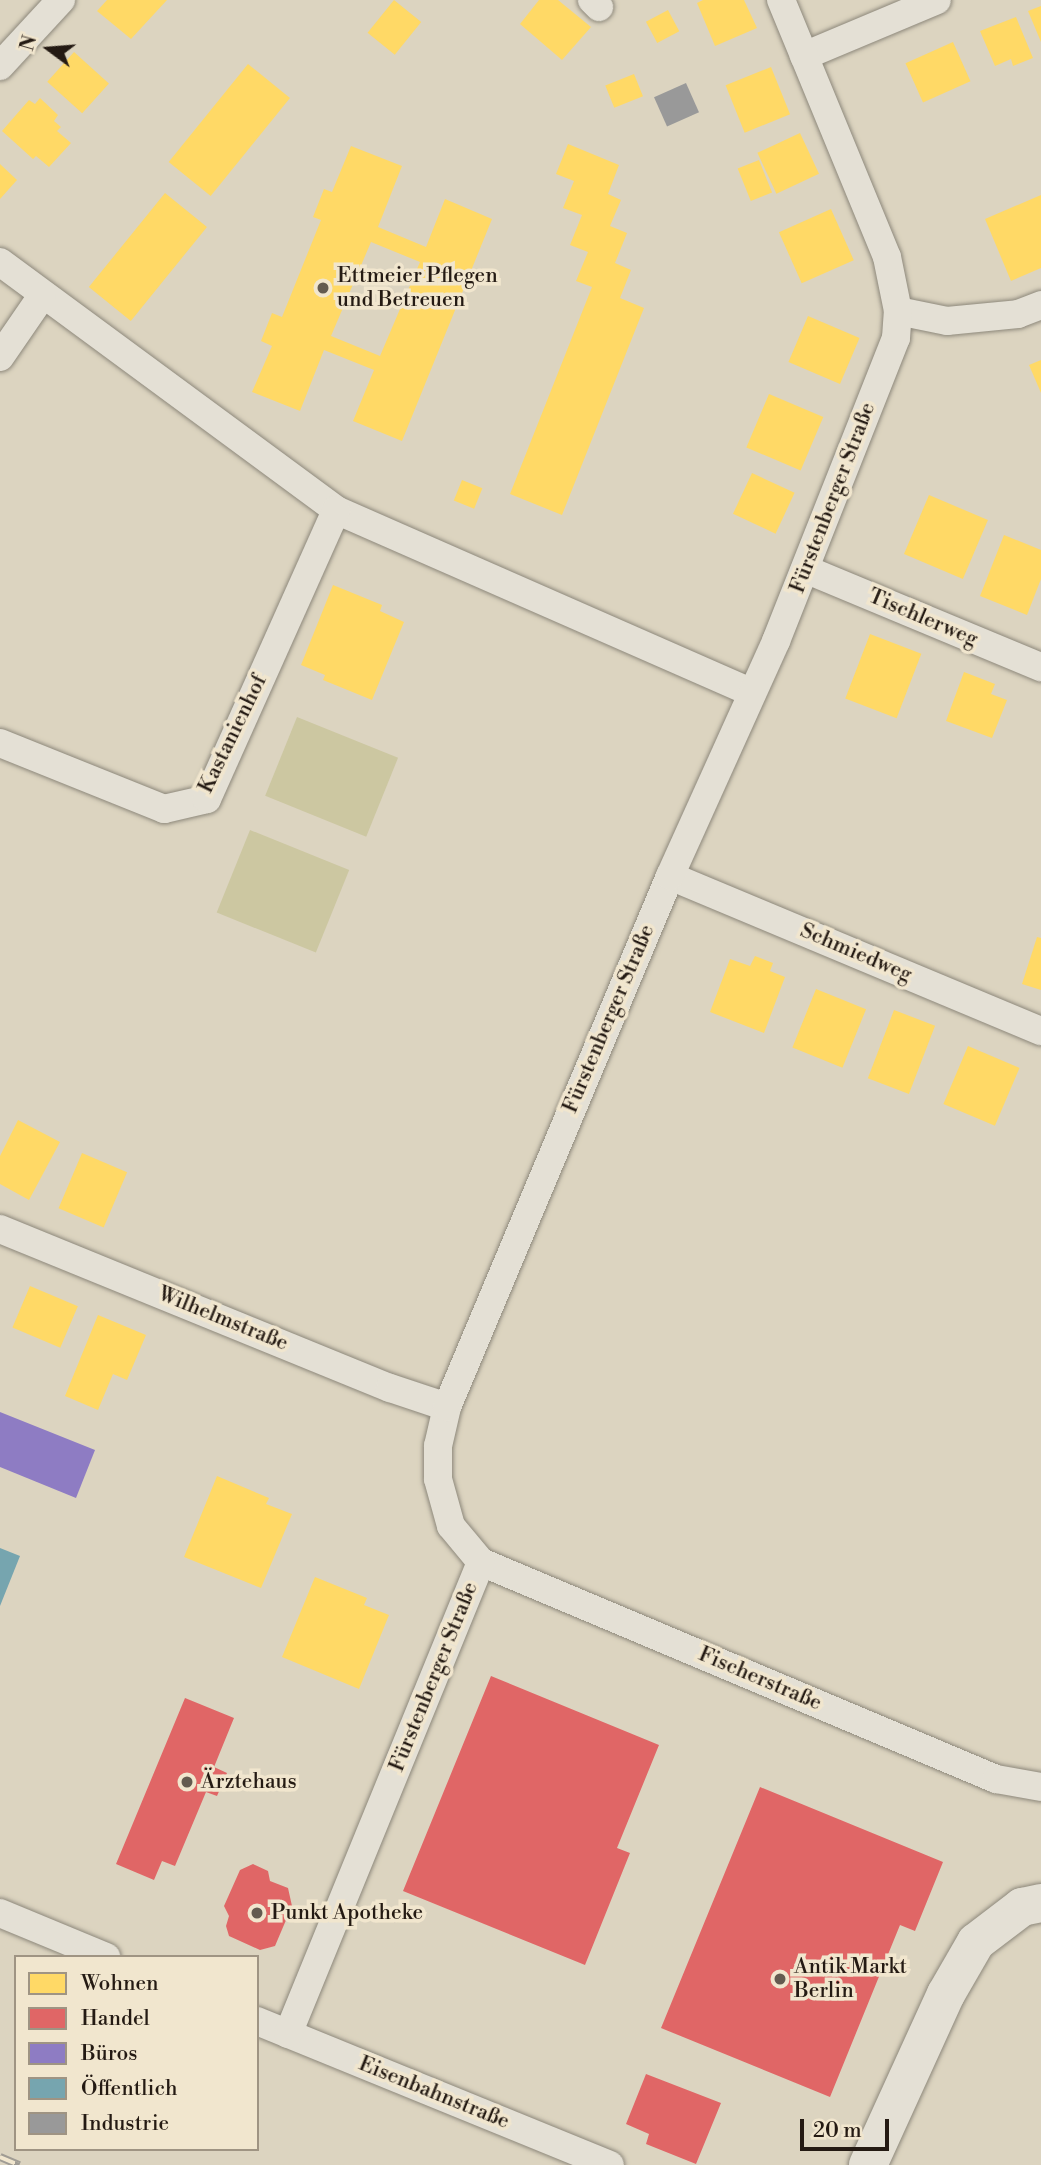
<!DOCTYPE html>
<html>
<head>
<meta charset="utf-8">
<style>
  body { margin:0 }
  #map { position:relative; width:1041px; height:2165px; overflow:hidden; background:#dcd4c0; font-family:"Libre Bodoni",serif }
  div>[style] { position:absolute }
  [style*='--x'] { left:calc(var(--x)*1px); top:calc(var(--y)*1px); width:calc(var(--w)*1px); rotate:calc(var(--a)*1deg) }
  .green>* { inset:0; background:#ccc7a1; transform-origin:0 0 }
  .homes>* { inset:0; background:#ffd966; transform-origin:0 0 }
  .shops>* { inset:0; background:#e06666 }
  .offices>* { inset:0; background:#8e7cc3 }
  .public>* { inset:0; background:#76a5af }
  .industry>* { inset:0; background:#999; transform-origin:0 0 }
  .roads { filter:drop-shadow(0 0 2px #8d887b) drop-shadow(0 0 2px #8d887b) }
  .street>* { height:28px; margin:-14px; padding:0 14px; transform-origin:14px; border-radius:14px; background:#e4e0d5 }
  .secondary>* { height:38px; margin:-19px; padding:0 19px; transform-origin:19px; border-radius:19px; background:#e4e0d5 }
  .rail>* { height:8px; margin-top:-4px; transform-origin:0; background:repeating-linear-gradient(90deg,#f1e6ce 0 16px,#a09c94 0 32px); box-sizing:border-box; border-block:2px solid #a09c94 }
  .dots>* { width:19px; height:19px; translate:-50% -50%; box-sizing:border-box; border:4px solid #f1e6ce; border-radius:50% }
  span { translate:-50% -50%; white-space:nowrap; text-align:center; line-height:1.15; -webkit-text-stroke:7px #f1e6ce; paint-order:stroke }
  .poi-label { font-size:21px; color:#241a13 }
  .left { translate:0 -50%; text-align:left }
  .street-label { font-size:21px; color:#241a13 }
  .legend { position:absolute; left:14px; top:1955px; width:245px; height:196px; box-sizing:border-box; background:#f1e6ce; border:2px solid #9f9483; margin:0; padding:9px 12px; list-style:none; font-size:21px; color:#241a13 }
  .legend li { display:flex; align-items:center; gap:14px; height:35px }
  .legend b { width:35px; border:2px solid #9f9483 }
  .north { position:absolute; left:14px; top:14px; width:70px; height:70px; -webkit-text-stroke:5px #f1e6ce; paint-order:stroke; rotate:286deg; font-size:19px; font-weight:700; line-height:28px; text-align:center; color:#241a13 }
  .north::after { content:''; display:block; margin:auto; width:24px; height:32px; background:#241a13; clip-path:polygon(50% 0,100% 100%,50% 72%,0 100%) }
  .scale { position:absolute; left:800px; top:2119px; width:89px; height:32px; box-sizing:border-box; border:4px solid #241a13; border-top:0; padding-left:9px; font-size:21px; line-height:24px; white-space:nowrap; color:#241a13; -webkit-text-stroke:5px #f1e6ce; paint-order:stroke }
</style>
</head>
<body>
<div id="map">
  <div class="green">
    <i style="left:297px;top:717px;width:109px;height:85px;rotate:22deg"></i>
    <i style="left:250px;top:830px;width:107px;height:89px;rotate:22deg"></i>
  </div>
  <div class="homes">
    <i style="clip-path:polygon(107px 0,167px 0,131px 39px,97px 11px)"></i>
    <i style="left:394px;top:0;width:35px;height:42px;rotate:39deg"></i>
    <i style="clip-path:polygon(539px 0,558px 0,591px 27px,562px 60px,520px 24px)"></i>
    <i style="clip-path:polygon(703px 0,744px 0,757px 28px,715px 46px,697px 3px)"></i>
    <i style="clip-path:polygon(1041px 6px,1041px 42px,1028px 11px)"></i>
    <i style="left:668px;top:10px;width:24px;height:25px;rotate:62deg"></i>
    <i style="clip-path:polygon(1016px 17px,1033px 58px,1013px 66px,1011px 59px,995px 66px,980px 31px)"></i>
    <i style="left:953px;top:42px;width:43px;height:52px;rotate:66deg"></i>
    <i style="left:74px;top:52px;width:47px;height:40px;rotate:42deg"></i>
    <i style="left:248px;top:64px;width:54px;height:126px;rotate:39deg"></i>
    <i style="left:771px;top:67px;width:51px;height:49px;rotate:68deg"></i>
    <i style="left:634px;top:74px;width:24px;height:31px;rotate:68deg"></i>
    <i style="clip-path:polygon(40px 98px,58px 115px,54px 121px,61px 127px,57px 131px,71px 143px,49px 167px,36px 156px,33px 159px,2px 131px,29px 100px,35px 104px)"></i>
    <i style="left:800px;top:133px;width:45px;height:47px;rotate:65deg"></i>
    <i style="clip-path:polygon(568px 144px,619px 165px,608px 194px,621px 200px,610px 226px,627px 233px,615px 263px,631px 270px,620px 298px,644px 308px,562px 515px,510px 494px,592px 287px,576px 281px,588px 252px,570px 245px,582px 215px,563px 208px,574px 181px,556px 174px)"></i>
    <i style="clip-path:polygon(evenodd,351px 146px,402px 166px,378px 227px,426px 247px,445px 199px,492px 219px,402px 441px,353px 421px,374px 370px,324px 350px,300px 411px,252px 392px,272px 346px,261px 341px,272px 313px,282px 317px,321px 220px,313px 217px,324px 189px,332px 192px,351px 146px,371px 242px,420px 262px,380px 356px,331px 336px,371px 242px)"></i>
    <i style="left:759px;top:160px;width:35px;height:23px;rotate:68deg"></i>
    <i style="clip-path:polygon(0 164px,17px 180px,0 199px)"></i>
    <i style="left:165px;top:193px;width:54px;height:121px;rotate:39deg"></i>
    <i style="clip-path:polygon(1041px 195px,1041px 268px,1011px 281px,985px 219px)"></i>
    <i style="left:831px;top:209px;width:56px;height:57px;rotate:66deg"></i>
    <i style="left:808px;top:316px;width:56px;height:50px;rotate:23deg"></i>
    <i style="clip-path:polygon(1041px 360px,1041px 393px,1029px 365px)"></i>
    <i style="left:769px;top:394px;width:59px;height:58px;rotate:23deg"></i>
    <i style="left:752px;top:473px;width:47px;height:45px;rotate:25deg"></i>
    <i style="left:462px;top:480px;width:22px;height:22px;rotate:22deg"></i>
    <i style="left:929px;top:495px;width:64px;height:64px;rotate:23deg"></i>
    <i style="clip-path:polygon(1004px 535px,1041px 550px,1041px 579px,1027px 615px,980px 596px)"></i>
    <i style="clip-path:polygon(333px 585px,382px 605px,380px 611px,404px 622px,372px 700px,323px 680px,325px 675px,301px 665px)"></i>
    <i style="left:870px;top:634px;width:55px;height:69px;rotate:21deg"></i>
    <i style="clip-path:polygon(964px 672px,995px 684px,991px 694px,1007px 700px,992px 738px,946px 721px)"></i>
    <i style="clip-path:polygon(1037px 937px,1041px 938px,1041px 990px,1022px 984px)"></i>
    <i style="clip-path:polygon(755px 956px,773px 963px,770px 971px,785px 977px,764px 1033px,710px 1012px,730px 959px,750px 966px)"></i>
    <i style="left:816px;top:989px;width:54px;height:63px;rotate:22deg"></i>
    <i style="left:894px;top:1010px;width:44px;height:73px;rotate:21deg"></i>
    <i style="left:968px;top:1046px;width:56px;height:63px;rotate:23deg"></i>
    <i style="clip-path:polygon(18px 1120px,60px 1142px,29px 1200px,0 1184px,0 1156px)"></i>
    <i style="left:82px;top:1153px;width:49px;height:60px;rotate:23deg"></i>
    <i style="left:30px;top:1286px;width:52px;height:45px;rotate:23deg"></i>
    <i style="clip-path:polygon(98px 1315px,146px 1335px,127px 1380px,113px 1374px,98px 1410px,65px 1396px)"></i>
    <i style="clip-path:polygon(217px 1476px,269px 1498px,266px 1504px,292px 1514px,261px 1588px,184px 1557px)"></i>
    <i style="clip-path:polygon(315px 1577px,367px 1598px,364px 1605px,389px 1615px,359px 1689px,282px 1657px)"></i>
  </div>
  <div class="shops">
    <i style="clip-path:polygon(491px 1676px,659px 1745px,617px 1848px,630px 1853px,585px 1965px,403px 1891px)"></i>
    <i style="clip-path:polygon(185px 1698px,234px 1718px,214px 1767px,227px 1773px,217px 1796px,206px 1792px,175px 1866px,162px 1861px,154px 1880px,116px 1864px)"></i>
    <i style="clip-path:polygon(760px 1787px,943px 1862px,915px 1931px,900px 1925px,830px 2097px,661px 2028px)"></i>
    <i style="clip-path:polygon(253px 1864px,268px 1871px,270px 1881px,288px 1888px,292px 1906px,275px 1946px,260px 1950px,229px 1936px,226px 1926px,229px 1916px,224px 1906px,240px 1870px)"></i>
    <i style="clip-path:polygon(646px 2074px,721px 2103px,696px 2164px,646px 2144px,649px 2134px,626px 2124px)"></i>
  </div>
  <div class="offices">
    <i style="clip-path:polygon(0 1412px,95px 1450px,76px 1498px,0 1467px)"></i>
  </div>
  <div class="public">
    <i style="clip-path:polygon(0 1548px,20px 1556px,0 1606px)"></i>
  </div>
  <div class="industry">
    <i style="left:686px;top:83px;width:32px;height:35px;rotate:66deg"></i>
  </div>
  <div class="roads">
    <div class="street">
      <i style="--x:592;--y:0;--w:10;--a:45"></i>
      <i style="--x:804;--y:56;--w:144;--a:-22.8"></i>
      <i style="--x:0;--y:66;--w:90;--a:-47.3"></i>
      <i style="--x:0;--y:262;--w:418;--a:36.4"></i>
      <i style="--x:336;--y:510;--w:453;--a:23.7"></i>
      <i style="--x:898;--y:311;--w:50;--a:11.5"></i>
      <i style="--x:947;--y:321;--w:71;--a:-5.6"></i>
      <i style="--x:1018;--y:314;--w:25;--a:-21"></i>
      <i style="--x:0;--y:357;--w:74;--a:-55.5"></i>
      <i style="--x:805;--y:569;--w:256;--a:22.6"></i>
      <i style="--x:0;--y:743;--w:177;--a:21.9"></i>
      <i style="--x:164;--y:809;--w:44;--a:-13.1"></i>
      <i style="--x:207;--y:799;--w:316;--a:-65.9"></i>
      <i style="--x:670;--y:876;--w:402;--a:22.7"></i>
      <i style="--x:0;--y:1229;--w:421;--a:22.2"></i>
      <i style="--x:390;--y:1388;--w:60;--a:18.4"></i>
      <i style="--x:481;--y:1562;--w:559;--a:22.85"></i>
      <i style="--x:996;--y:1779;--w:46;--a:10.1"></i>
      <i style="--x:0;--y:1913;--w:115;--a:22.5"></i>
      <i style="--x:257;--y:2021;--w:381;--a:22.2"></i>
      <i style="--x:288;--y:2034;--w:510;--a:-67.76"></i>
      <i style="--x:481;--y:1562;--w:47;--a:-129.8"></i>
      <i style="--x:451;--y:1526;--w:49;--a:-105.5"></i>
      <i style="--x:438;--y:1479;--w:33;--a:-90"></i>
      <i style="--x:438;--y:1446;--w:40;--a:-77"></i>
      <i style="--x:447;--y:1407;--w:576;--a:-67.22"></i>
      <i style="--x:670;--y:876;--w:258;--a:-65.7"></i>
      <i style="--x:776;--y:641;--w:326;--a:-68.4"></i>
      <i style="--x:896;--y:338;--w:27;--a:-86"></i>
      <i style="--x:898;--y:311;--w:55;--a:-101.5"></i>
      <i style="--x:887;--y:257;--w:278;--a:-112.4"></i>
    </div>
    <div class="secondary">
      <i style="--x:868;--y:2165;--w:188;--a:-65.5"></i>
      <i style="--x:946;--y:1994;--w:60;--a:-60"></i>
      <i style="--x:976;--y:1942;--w:58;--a:-37.3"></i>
      <i style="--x:1022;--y:1907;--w:19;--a:-12"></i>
    </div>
  </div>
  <div class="rail">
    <i style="--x:0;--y:2157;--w:21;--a:23"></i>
  </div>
  <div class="dots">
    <i style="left:323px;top:288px;background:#645b50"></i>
    <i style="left:187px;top:1782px;background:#645b50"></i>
    <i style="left:257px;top:1913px;background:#645b50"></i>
    <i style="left:780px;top:1979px;background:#645b50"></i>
  </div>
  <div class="poi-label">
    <span class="left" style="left:337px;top:288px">Ettmeier Pflegen<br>und Betreuen</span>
    <span class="left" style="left:201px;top:1782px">Ärztehaus</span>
    <span class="left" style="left:271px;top:1913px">Punkt Apotheke</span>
    <span class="left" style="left:794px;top:1979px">Antik Markt<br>Berlin</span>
  </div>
  <div class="street-label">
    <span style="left:833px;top:498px;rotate:-69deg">Fürstenberger Straße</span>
    <span style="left:923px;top:618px;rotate:23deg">Tischlerweg</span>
    <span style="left:233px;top:734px;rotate:-64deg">Kastanienhof</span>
    <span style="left:856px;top:953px;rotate:23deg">Schmiedweg</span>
    <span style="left:609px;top:1019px;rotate:-67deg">Fürstenberger Straße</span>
    <span style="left:223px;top:1319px;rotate:22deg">Wilhelmstraße</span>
    <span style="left:434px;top:1677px;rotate:-68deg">Fürstenberger Straße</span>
    <span style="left:760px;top:1679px;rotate:23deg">Fischerstraße</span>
    <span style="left:434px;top:2093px;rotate:22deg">Eisenbahnstraße</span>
  </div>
  <ul class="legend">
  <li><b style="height:19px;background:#ffd966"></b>Wohnen</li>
  <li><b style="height:19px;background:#e06666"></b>Handel</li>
  <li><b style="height:19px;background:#8e7cc3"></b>Büros</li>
  <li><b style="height:19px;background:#76a5af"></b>Öffentlich</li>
  <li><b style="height:19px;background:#999"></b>Industrie</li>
  </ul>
  <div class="north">N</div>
  <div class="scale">20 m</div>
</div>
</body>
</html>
